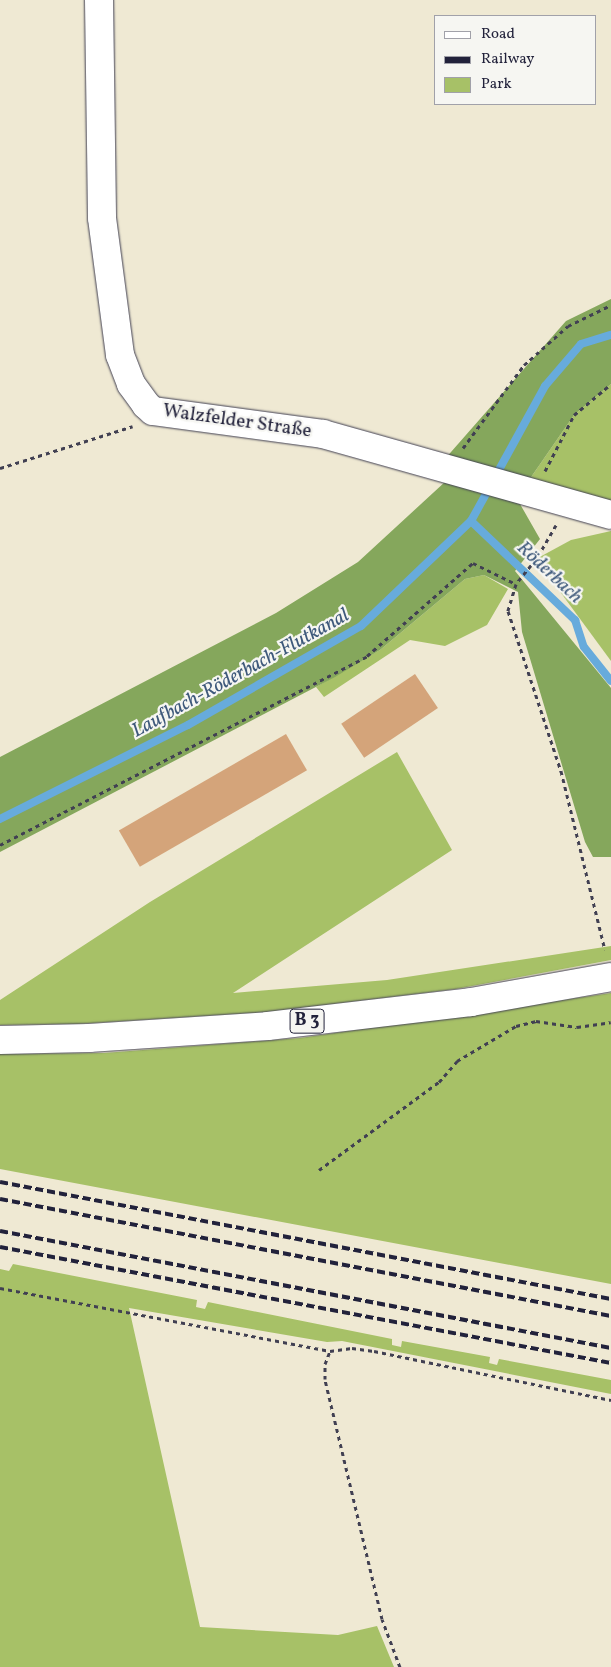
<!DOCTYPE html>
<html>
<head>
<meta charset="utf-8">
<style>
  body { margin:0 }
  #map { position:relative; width:611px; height:1667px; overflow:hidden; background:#efe9d3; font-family:Vollkorn,serif }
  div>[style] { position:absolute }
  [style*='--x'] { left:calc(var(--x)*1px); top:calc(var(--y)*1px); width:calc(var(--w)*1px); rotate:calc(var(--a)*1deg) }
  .green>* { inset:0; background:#a7c167 }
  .forest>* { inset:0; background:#85a75c }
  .stream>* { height:8px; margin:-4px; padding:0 4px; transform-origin:4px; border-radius:4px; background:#67abdc }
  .building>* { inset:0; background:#d4a47a; transform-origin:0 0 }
  .path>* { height:3px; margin-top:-1.5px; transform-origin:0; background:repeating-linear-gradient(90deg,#414052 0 4px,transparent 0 8px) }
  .roads { filter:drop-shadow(0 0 1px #414052) drop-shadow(0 0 1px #414052) }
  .minor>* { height:28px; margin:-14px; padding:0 14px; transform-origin:14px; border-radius:14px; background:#fff }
  .major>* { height:28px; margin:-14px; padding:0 14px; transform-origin:14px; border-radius:14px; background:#fff }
  .rail>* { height:4px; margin-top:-2px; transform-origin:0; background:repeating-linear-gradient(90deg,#22223b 0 8px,transparent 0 12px) }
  span { translate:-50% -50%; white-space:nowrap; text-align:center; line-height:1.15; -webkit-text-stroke:4.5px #f6f6f2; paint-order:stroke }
  .shield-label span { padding:1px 4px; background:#f6f6f2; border:1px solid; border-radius:4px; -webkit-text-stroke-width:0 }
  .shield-label { font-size:18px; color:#22223b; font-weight:700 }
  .street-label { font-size:19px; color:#22223b }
  .water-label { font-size:20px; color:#3e597b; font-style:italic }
  .legend { position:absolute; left:434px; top:15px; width:162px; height:90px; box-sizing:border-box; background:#f6f6f2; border:1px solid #a1a1a9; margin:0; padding:6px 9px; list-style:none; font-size:15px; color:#22223b }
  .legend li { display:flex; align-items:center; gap:10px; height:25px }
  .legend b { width:25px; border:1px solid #a1a1a9 }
</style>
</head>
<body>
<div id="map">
  <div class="green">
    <i style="clip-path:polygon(611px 384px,611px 504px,527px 483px,574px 415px)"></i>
    <i style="clip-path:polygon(611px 531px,611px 661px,536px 559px,571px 540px)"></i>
    <i style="clip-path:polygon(484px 575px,508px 589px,487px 625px,445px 646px,410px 640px,324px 697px,316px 687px,380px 650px,465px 579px)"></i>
    <i style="clip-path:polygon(397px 752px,452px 850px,233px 993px,387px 980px,611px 946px,611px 960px,456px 989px,268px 1012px,77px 1024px,0 1025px,0 1000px,150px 902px)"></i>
    <i style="clip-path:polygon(611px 993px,611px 1284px,0 1169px,0 1054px,104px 1053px,300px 1038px)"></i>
    <i style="clip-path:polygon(0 1261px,0 1269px,9px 1271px,13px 1264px,197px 1300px,196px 1307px,205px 1309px,208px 1302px,392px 1339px,392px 1345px,401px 1347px,402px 1341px,490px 1357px,489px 1363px,497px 1365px,499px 1359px,611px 1380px,611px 1394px,342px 1341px,327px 1342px,129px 1308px,200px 1627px,338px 1635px,377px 1626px,394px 1667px,0 1667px)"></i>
  </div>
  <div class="forest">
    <i style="clip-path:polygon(611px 299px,611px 384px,574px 415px,527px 483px,444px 460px,566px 321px)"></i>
    <i style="clip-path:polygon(446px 481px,520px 504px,540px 539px,515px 571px,611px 688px,611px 857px,593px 857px,585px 842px,522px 632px,518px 592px,484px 575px,465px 579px,380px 650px,335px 677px,0 852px,0 757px,276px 613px,358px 562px)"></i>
  </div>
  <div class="stream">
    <i style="--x:495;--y:477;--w:104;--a:-61.2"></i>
    <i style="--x:545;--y:386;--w:55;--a:-49.4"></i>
    <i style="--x:581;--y:344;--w:31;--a:-17"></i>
    <i style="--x:471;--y:521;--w:144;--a:43.6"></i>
    <i style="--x:575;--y:620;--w:28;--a:72"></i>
    <i style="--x:584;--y:647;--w:43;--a:51.5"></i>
    <i style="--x:0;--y:819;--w:210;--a:-26.6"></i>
    <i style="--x:188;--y:725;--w:199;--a:-29.8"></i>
    <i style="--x:361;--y:626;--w:152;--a:-43.7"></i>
    <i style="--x:471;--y:521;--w:39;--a:-61"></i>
  </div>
  <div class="building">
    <i style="left:415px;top:674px;width:41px;height:89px;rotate:56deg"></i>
    <i style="left:286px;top:734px;width:42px;height:193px;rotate:60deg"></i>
  </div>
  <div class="path">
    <i style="--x:463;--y:448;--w:103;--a:-53.7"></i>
    <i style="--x:524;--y:365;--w:59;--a:-41.6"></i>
    <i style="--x:568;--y:326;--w:48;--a:-26"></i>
    <i style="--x:0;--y:468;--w:139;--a:-17.5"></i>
    <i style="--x:545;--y:471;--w:63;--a:-62.6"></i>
    <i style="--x:574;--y:415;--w:48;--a:-40"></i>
    <i style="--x:556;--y:525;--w:39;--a:120"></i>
    <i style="--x:536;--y:559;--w:32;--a:129"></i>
    <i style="--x:516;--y:584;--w:28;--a:107"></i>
    <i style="--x:508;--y:611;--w:169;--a:71.7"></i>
    <i style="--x:561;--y:771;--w:184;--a:76.2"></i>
    <i style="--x:0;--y:845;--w:413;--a:-27.2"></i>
    <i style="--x:367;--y:656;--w:141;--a:-41.3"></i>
    <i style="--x:473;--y:563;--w:48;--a:26"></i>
    <i style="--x:319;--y:1170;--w:149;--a:-36.3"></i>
    <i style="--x:439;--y:1082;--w:28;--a:-49"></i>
    <i style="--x:457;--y:1061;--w:69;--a:-30.7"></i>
    <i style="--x:516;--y:1026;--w:21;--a:-14"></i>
    <i style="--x:536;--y:1021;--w:41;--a:8.3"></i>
    <i style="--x:577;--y:1027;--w:34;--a:-8"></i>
    <i style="--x:0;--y:1288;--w:336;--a:10.8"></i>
    <i style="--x:400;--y:1667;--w:51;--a:-110.6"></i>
    <i style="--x:382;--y:1619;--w:247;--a:-103.4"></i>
    <i style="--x:325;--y:1379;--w:15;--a:-90"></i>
    <i style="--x:325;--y:1364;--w:14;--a:-69"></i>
    <i style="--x:330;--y:1351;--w:22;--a:-8"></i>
    <i style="--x:352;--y:1348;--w:22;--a:8"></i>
    <i style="--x:374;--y:1351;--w:242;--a:11.7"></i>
  </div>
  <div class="roads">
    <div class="minor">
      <i style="--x:99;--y:0;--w:218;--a:89.2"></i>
      <i style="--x:102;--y:218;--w:138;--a:82.5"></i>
      <i style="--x:120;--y:355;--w:31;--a:69"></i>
      <i style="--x:131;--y:384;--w:26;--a:54"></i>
      <i style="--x:146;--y:405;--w:9;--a:41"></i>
      <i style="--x:153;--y:411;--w:172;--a:7.7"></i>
      <i style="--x:323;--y:434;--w:299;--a:15.7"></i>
    </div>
    <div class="major">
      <i style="--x:0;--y:1040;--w:89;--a:-1.3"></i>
      <i style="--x:89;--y:1038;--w:179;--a:-3.8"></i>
      <i style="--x:268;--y:1026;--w:204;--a:-6.7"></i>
      <i style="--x:471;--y:1002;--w:142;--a:-10.1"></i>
    </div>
  </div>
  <div class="rail">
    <i style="--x:0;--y:1182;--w:622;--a:10.84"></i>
    <i style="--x:0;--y:1199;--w:622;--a:10.84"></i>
    <i style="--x:0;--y:1231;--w:622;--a:10.84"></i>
    <i style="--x:0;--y:1247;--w:622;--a:10.75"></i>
  </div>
  <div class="shield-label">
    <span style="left:307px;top:1021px">B 3</span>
  </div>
  <div class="street-label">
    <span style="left:237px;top:422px;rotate:8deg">Walzfelder Straße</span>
  </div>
  <div class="water-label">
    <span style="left:549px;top:573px;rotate:43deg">Röderbach</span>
    <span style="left:241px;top:674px;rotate:-29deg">Laufbach-Röderbach-Flutkanal</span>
  </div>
  <ul class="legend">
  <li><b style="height:6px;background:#fff"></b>Road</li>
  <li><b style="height:6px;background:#22223b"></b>Railway</li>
  <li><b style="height:14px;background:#a7c167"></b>Park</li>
  </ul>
</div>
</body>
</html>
